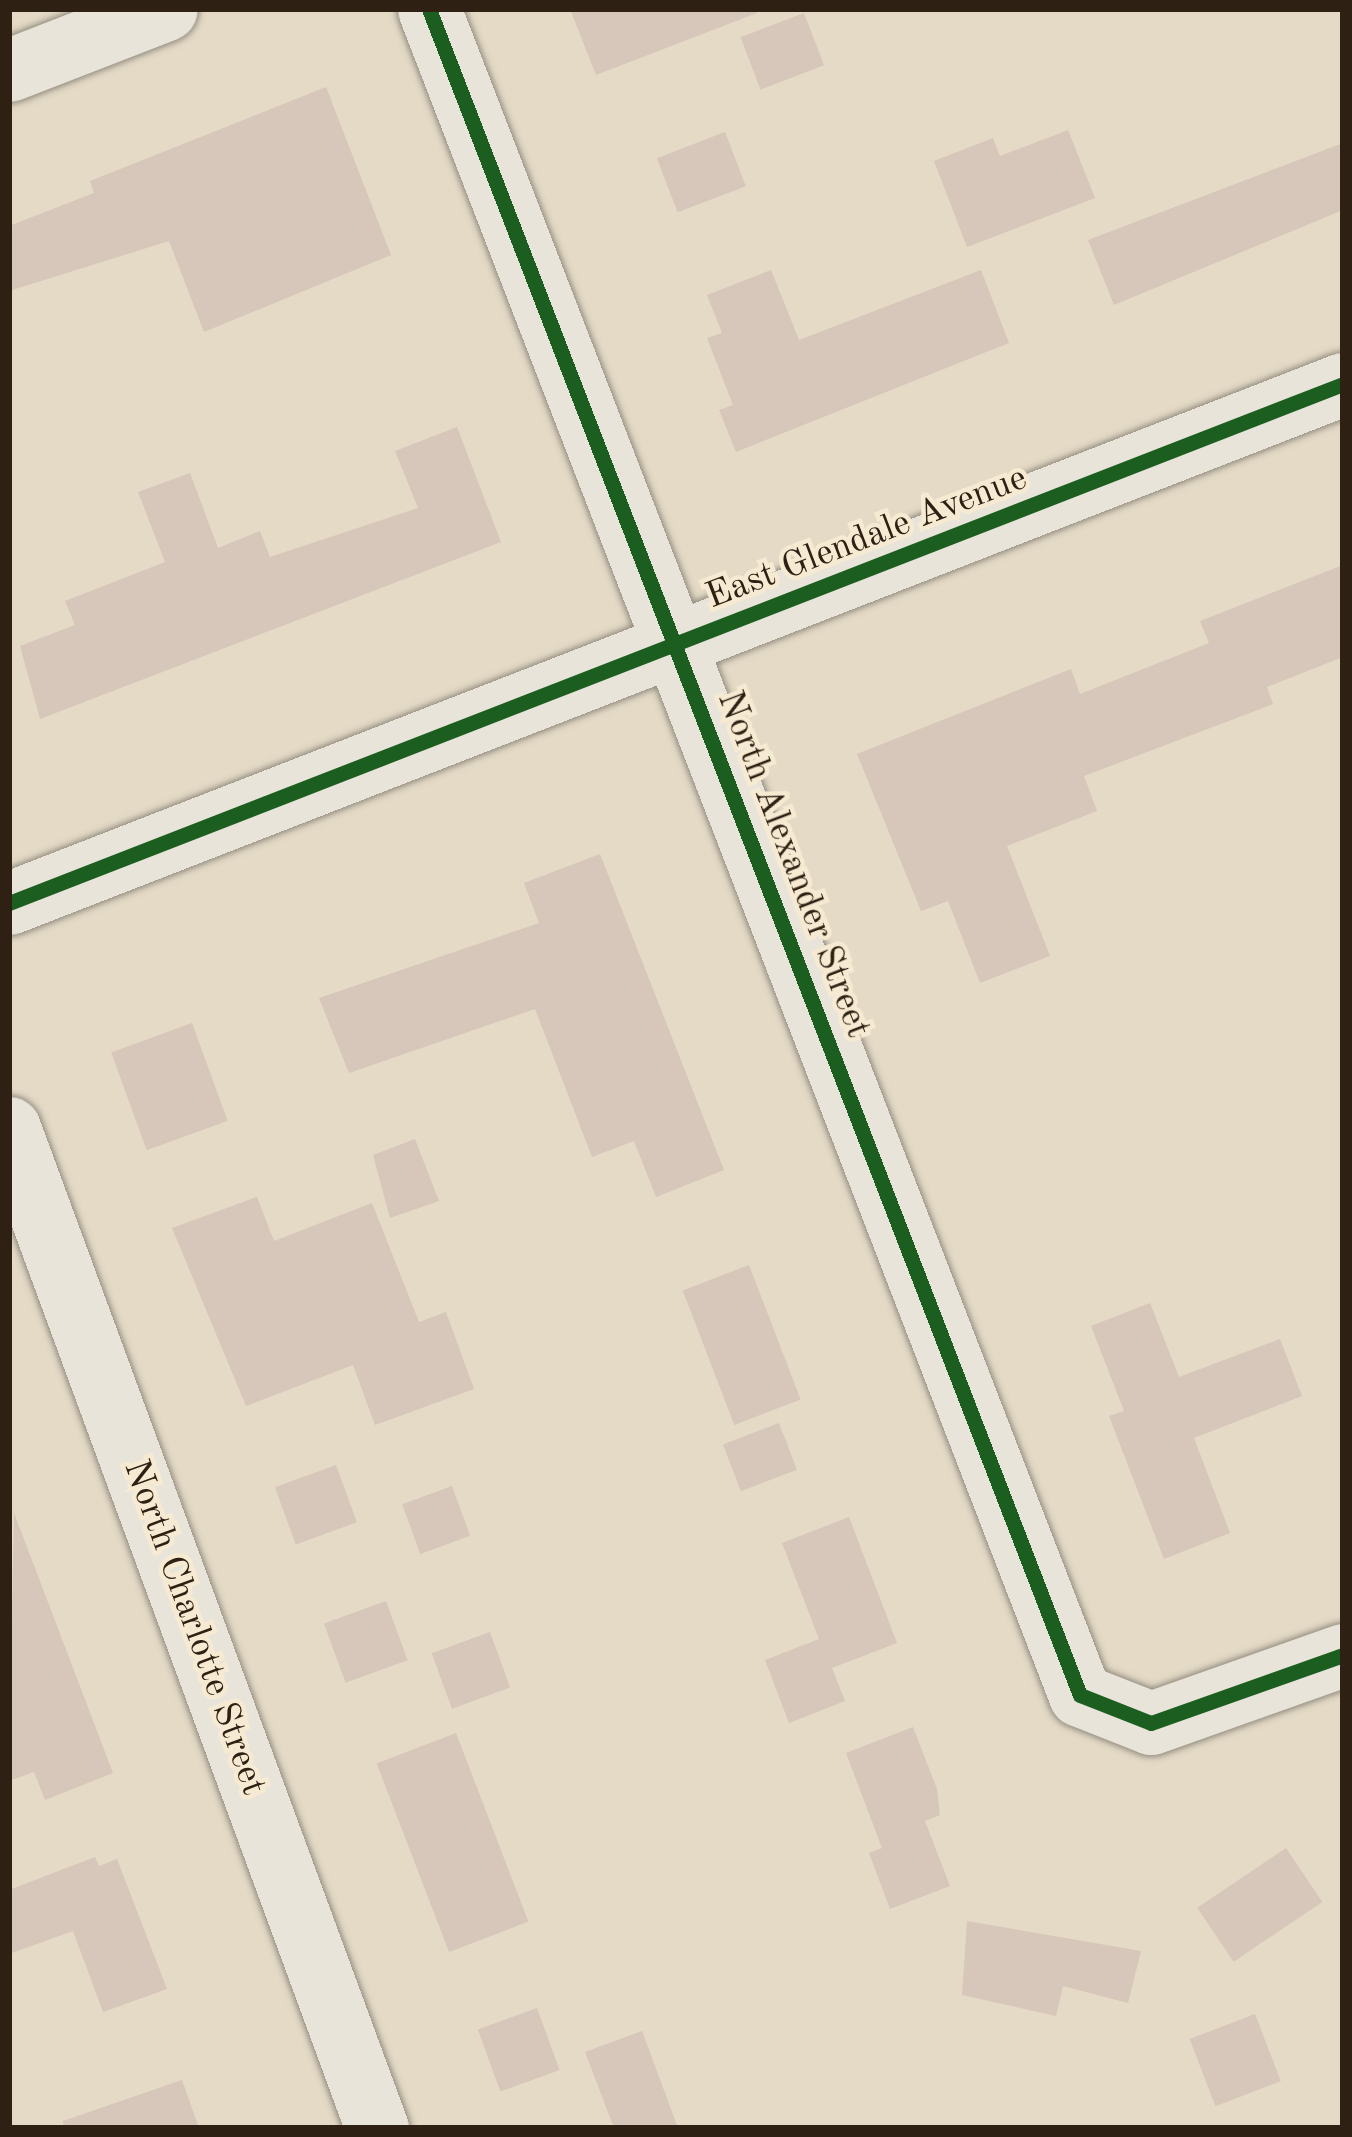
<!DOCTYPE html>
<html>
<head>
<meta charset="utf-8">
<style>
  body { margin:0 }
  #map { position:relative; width:1352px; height:2137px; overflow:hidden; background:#e4dac6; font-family:"Old Standard TT",serif }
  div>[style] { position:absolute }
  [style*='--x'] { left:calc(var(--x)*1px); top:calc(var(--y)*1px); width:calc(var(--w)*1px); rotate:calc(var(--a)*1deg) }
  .building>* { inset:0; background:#d7c6ba; transform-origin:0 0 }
  .roads { filter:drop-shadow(0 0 3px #958e81) drop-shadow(0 0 3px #958e81) }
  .minor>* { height:63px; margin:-31.5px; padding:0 31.5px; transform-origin:31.5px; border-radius:31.5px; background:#e9e4da }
  .cycleway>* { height:15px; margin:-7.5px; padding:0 7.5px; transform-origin:7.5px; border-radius:7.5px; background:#1b5e20 }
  span { translate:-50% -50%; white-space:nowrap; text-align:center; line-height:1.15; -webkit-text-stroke:9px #f6ead2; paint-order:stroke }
  .street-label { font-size:36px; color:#2e2114 }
  .frame { position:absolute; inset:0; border:12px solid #2e2114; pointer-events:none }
</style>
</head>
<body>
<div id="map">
  <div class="building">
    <i style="clip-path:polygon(570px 9px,757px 9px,757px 13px,596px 75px)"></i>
    <i style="left:804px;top:13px;width:56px;height:68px;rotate:69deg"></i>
    <i style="clip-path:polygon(326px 87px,391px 255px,204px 332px,169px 241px,9px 291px,9px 226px,94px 193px,90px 181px)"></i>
    <i style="clip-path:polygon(1068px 130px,1095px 198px,967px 247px,934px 161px,993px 138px,1000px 156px)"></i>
    <i style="left:725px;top:132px;width:58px;height:73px;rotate:69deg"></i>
    <i style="clip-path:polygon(1343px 143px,1343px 210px,1114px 305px,1088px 240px)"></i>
    <i style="clip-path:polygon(771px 270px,799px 340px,981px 270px,1009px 343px,736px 452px,719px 410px,733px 405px,707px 338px,722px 333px,707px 295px)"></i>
    <i style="clip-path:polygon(457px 427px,501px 542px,40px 719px,20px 646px,75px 625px,65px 601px,165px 562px,138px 492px,190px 473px,218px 548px,260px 531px,270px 557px,418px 508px,395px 451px)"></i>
    <i style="clip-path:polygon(1343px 565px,1343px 657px,1267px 687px,1273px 704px,1084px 776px,1097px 811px,1007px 846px,1050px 956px,980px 983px,948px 901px,921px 911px,857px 754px,1071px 669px,1080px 694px,1209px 643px,1200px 621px)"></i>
    <i style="clip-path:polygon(600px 854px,724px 1170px,656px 1197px,634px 1141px,592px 1157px,535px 1009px,349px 1073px,319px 998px,539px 923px,524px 883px)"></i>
    <i style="left:192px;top:1023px;width:104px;height:86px;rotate:70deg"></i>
    <i style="clip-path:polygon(415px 1139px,439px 1201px,390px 1218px,373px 1155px)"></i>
    <i style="clip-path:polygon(257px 1197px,274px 1241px,372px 1203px,419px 1322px,446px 1312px,474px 1389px,375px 1425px,353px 1365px,246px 1406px,172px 1228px)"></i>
    <i style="left:749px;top:1265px;width:144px;height:71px;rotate:69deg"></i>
    <i style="clip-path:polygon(1150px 1303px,1179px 1377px,1280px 1339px,1302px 1396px,1194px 1438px,1230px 1533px,1164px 1559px,1109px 1416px,1124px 1411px,1091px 1326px)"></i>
    <i style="left:779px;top:1423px;width:50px;height:60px;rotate:69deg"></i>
    <i style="left:336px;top:1465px;width:61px;height:65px;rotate:70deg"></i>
    <i style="left:452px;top:1486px;width:53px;height:53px;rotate:70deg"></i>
    <i style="clip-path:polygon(14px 1513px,113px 1773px,45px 1800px,34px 1772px,9px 1781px)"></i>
    <i style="clip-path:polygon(849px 1517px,897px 1643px,832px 1668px,845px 1701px,789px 1723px,765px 1660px,819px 1639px,782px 1543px)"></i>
    <i style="left:386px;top:1601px;width:63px;height:66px;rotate:70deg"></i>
    <i style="left:490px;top:1632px;width:59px;height:62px;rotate:70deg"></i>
    <i style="clip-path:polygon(913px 1727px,937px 1789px,940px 1815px,925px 1821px,950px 1886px,890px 1909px,869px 1853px,882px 1848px,846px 1753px)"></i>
    <i style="left:456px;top:1733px;width:202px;height:85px;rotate:69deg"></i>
    <i style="left:1286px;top:1848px;width:65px;height:107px;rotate:56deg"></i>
    <i style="clip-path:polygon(95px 1857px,99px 1866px,117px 1859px,167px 1989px,103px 2012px,73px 1931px,9px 1954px,9px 1890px)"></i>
    <i style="clip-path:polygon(967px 1921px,1141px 1951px,1128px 2003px,1063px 1986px,1056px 2016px,962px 1995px)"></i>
    <i style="left:537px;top:2008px;width:66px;height:63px;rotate:70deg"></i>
    <i style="left:1255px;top:2014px;width:72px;height:70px;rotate:69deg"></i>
    <i style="clip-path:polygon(642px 2031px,678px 2128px,614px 2128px,585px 2052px)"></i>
    <i style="clip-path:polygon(182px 2080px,199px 2128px,64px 2128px,63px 2121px)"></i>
  </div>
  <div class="roads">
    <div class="minor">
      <i style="--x:429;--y:9;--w:1807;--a:68.89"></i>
      <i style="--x:1080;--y:1695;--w:76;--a:21.5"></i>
      <i style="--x:1151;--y:1723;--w:204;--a:-19.5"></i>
      <i style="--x:9;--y:70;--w:168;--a:-21.2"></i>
      <i style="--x:9;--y:903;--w:1431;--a:-21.26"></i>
      <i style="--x:9;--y:1128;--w:1066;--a:69.8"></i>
    </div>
  </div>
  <div class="cycleway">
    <i style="--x:429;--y:9;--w:1807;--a:68.89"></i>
    <i style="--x:1080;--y:1695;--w:76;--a:21.5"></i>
    <i style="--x:1151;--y:1723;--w:204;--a:-19.5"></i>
    <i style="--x:9;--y:903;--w:1431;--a:-21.26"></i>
  </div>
  <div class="street-label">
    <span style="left:867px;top:539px;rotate:-21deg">East Glendale Avenue</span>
    <span style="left:792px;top:865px;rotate:69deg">North Alexander Street</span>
    <span style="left:193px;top:1628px;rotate:70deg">North Charlotte Street</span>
  </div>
  <div class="frame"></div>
</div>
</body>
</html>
